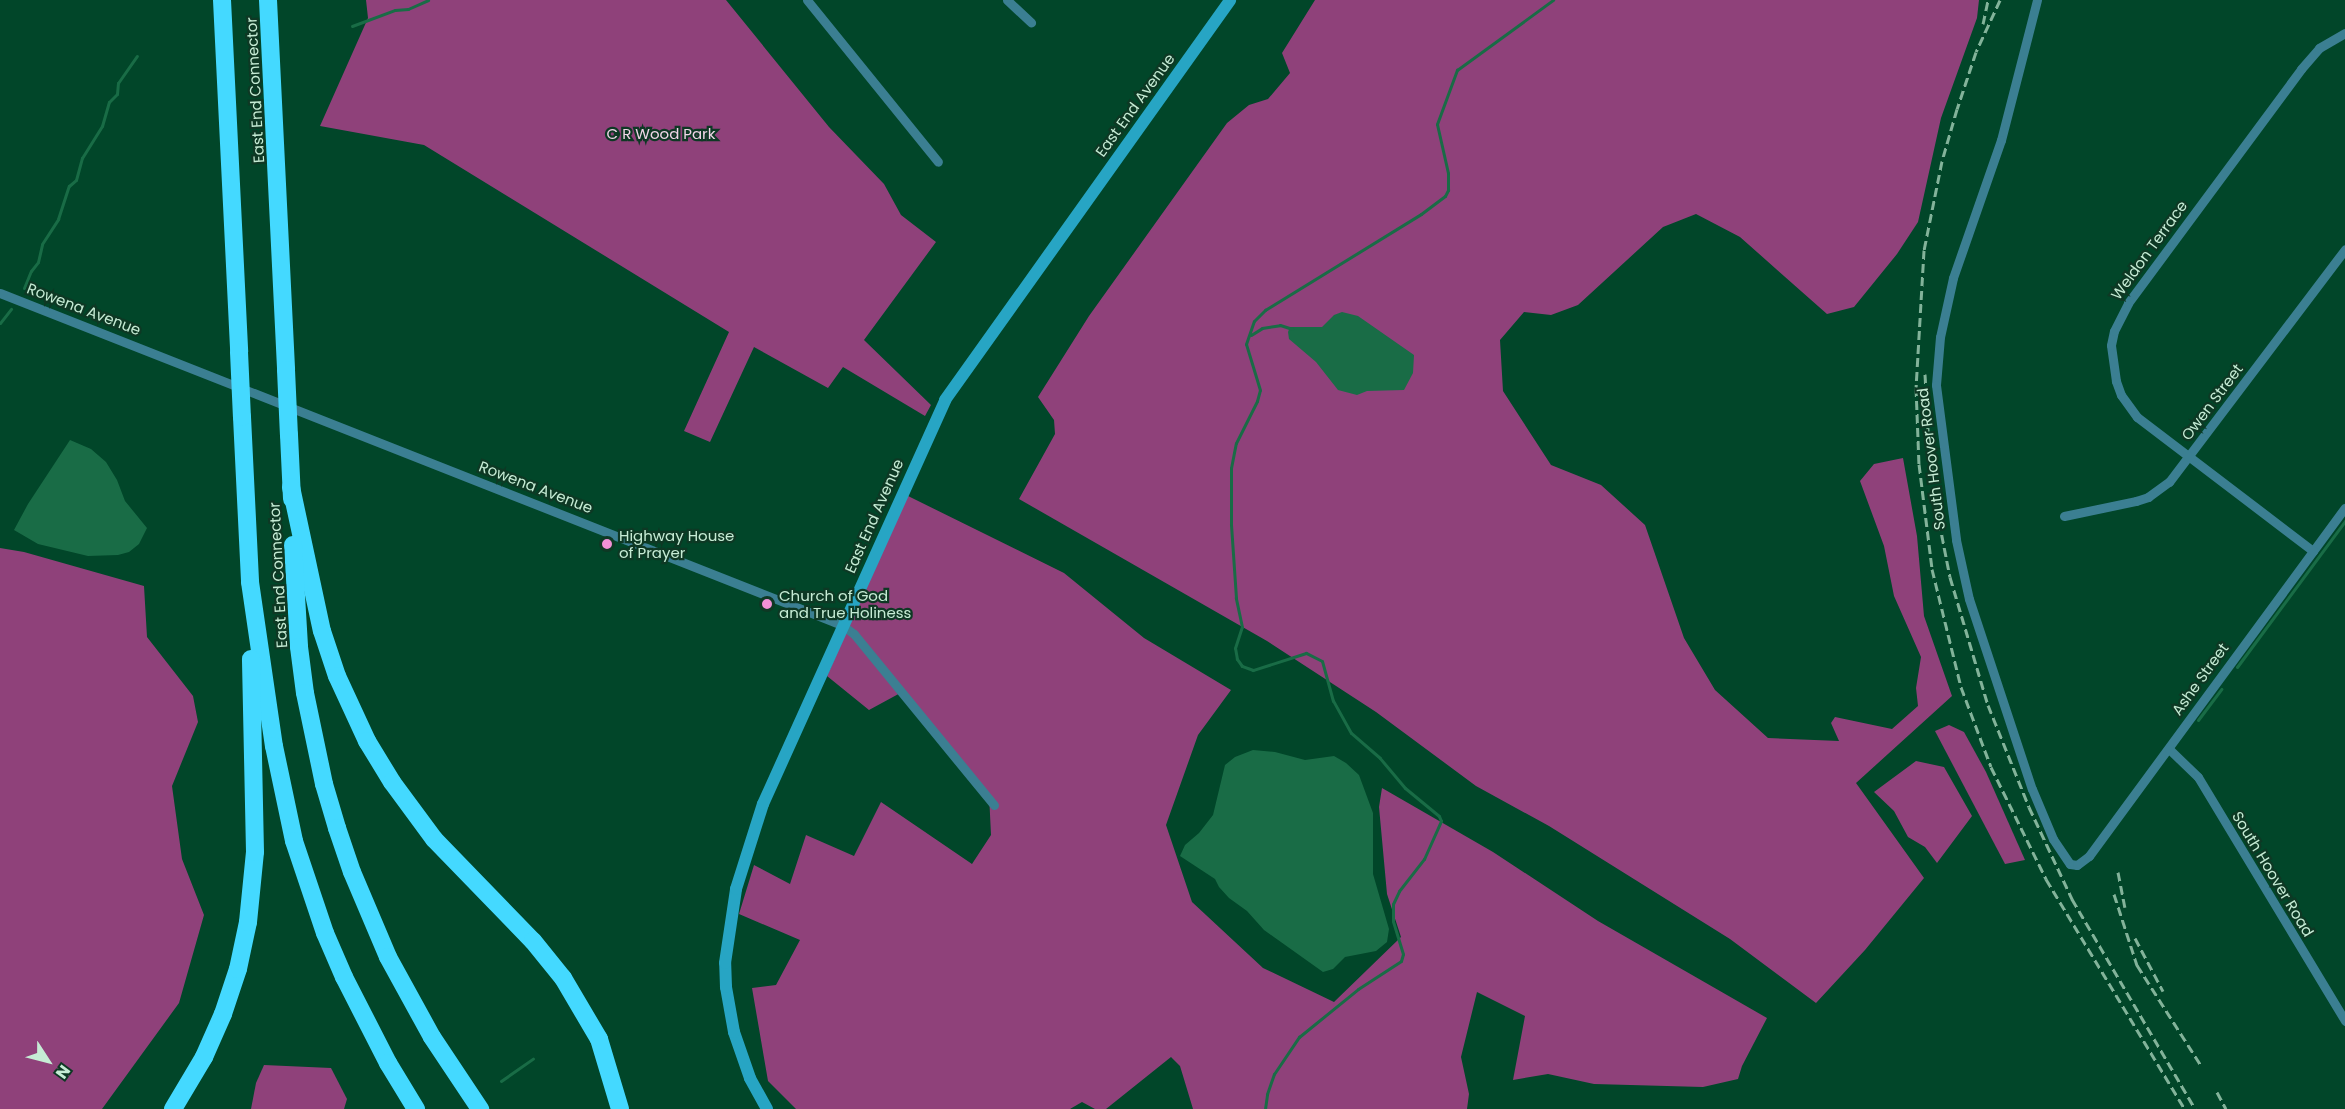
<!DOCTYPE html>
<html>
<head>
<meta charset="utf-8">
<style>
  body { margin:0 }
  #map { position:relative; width:2345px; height:1109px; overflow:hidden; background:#014629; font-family:Poppins,sans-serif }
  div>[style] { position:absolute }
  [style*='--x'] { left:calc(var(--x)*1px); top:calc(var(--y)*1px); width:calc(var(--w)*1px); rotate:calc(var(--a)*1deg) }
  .green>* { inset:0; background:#8f417a }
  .water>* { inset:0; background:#196c46 }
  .stream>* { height:3px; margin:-1.5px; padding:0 1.5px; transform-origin:1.5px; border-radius:1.5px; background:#196c46 }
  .street>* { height:9px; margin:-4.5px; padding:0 4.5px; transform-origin:4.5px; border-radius:4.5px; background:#3b7f92 }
  .secondary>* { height:12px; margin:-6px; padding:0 6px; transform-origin:6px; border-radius:6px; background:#27a5c4 }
  .highway>* { height:18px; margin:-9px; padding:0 9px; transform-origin:9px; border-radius:9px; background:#44d9ff }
  .rail>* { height:3px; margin-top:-1.5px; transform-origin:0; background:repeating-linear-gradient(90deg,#83b39a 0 9px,transparent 0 13.5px) }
  .highway-bridge>* { height:18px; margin:-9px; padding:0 9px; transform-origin:9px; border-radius:9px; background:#44d9ff }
  .dots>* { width:16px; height:16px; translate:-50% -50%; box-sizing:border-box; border:3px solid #0e3824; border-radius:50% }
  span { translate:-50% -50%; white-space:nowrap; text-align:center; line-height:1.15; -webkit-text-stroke:4.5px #0e3824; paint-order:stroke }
  .street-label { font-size:15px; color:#c6ecd5 }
  .park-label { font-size:15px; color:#f0d5e7 }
  .poi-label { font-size:15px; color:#c6ecd5 }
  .left { translate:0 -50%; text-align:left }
  .north { position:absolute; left:18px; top:1031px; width:60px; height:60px; -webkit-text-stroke:4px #0e3824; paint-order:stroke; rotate:126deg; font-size:16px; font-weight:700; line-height:24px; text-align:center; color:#c6ecd5 }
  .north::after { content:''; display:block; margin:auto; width:21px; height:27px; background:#c6ecd5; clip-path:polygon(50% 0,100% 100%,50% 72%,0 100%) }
</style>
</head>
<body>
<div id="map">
  <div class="green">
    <i style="clip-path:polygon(366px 0,726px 0,829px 127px,884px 184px,901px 215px,936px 242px,864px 340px,931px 405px,925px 416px,843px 367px,828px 388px,754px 347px,710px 442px,684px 431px,729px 332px,424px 145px,320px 126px,368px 18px)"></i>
    <i style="clip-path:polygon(1315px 0,1979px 0,1977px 18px,1941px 118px,1918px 222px,1897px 254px,1854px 307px,1827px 314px,1740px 237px,1696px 214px,1663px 227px,1578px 305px,1551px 315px,1524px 312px,1500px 340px,1503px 391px,1551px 465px,1601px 485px,1645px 525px,1684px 638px,1715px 690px,1768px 738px,1839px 741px,1831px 723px,1835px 717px,1892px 729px,1918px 706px,1916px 688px,1921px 657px,1894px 596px,1884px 546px,1860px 481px,1874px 464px,1903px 458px,1917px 536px,1924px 616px,1952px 696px,1856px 783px,1924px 878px,1865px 950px,1816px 1003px,1730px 939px,1549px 826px,1476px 786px,1376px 712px,1267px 641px,1019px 499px,1055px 434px,1054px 420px,1038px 397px,1089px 316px,1227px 123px,1249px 105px,1268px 99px,1290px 73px,1282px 53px)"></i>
    <i style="clip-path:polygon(906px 495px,1064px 573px,1144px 638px,1231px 690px,1198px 735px,1166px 825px,1192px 902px,1263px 968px,1334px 1002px,1401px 937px,1387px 894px,1379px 807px,1382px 788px,1493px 852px,1598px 921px,1767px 1018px,1742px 1066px,1738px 1079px,1703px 1087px,1594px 1084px,1548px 1074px,1513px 1080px,1525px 1016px,1477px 992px,1461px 1057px,1469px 1094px,1467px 1109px,1193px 1109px,1180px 1066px,1171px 1057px,1106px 1109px,1095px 1109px,1082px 1102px,1070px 1109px,796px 1109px,768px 1081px,752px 988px,776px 985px,800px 940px,739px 914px,754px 865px,790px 884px,806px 835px,854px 856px,881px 802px,972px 864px,991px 835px,989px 794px,904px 691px,869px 710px,827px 676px)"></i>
    <i style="clip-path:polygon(0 548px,24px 552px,144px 586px,147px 637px,193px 696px,198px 722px,172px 786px,182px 859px,204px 915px,179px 1003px,102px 1109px,0 1109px)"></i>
    <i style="clip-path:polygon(1949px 725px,1964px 732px,1986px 772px,2025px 860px,2005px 864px,1935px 731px)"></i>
    <i style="clip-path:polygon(1916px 761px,1944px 767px,1972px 816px,1937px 863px,1925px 847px,1908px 837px,1894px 811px,1874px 792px)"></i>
    <i style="clip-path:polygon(264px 1065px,331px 1068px,347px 1099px,344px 1109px,251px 1109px,256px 1083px)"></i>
  </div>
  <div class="water">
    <i style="clip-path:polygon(1342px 312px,1358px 316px,1414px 355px,1413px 373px,1404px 390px,1367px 391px,1357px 395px,1338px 390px,1316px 362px,1289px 339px,1288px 332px,1290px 327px,1322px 327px,1334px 315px)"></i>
    <i style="clip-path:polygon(70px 440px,91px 449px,106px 462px,117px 480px,125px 501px,147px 528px,139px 544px,129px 552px,118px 555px,88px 556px,38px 544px,14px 530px,28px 504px)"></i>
    <i style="clip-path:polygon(1253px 750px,1275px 752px,1305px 760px,1334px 756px,1346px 763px,1359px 775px,1373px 813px,1373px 874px,1389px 929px,1387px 942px,1376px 951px,1345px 957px,1333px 969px,1323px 972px,1264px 930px,1247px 911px,1229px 898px,1219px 887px,1215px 879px,1180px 856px,1185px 845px,1199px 833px,1213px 815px,1225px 765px,1235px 757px)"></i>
  </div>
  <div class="stream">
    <i style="--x:352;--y:26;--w:46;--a:-20.4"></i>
    <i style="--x:395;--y:10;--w:13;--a:-4"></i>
    <i style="--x:408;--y:9;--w:22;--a:-24"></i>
    <i style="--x:24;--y:288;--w:18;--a:-68"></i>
    <i style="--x:31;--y:271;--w:11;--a:-52"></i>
    <i style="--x:38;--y:262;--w:18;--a:-77"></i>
    <i style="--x:42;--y:244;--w:30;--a:-57"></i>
    <i style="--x:58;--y:219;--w:35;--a:-72"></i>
    <i style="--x:69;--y:186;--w:9;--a:-41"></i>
    <i style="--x:76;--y:180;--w:23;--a:-75"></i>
    <i style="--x:82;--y:158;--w:38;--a:-58"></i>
    <i style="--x:102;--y:126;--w:25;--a:-74"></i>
    <i style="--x:109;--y:102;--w:11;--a:-45"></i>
    <i style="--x:117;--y:94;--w:11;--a:-85"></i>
    <i style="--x:118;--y:83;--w:33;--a:-55"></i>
    <i style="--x:0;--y:323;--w:18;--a:-52"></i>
    <i style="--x:1251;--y:335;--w:13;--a:-32"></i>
    <i style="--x:1262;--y:328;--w:18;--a:-9"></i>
    <i style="--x:1280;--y:325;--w:13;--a:18"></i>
    <i style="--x:2237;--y:667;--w:182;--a:-53.5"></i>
    <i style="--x:2198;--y:720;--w:39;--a:-53"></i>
    <i style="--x:501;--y:1081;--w:39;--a:-35"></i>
    <i style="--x:1265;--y:1109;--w:15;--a:-82"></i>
    <i style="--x:1267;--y:1094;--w:21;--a:-71"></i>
    <i style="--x:1274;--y:1074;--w:45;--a:-56"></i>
    <i style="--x:1299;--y:1037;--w:76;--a:-39.1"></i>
    <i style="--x:1358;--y:989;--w:51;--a:-33.1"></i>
    <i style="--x:1401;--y:961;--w:7;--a:-74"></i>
    <i style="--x:1403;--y:954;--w:34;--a:-107"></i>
    <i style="--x:1393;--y:921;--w:17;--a:-90"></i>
    <i style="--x:1393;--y:904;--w:14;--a:-65"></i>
    <i style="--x:1399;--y:891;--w:41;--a:-52"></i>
    <i style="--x:1424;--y:859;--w:42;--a:-65.9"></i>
    <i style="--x:1441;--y:821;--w:5;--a:-112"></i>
    <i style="--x:1439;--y:816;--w:44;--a:-140.5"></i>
    <i style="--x:1405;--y:788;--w:39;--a:-130"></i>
    <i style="--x:1380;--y:758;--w:38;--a:-139"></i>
    <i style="--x:1351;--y:733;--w:37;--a:-119"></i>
    <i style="--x:1333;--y:701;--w:41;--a:-105.4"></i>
    <i style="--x:1322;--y:661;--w:18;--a:-153"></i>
    <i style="--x:1306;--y:653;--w:56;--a:162.2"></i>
    <i style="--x:1253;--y:670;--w:12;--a:-160"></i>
    <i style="--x:1242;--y:666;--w:9;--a:-126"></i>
    <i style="--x:1237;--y:659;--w:11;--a:-100"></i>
    <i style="--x:1235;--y:648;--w:22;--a:-72"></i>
    <i style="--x:1242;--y:627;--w:30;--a:-102"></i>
    <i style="--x:1236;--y:598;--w:74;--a:-93.9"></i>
    <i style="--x:1231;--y:524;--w:56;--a:-90"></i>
    <i style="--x:1231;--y:468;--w:25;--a:-79"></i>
    <i style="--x:1236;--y:443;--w:47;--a:-63.4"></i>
    <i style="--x:1257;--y:401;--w:11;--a:-75"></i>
    <i style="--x:1260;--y:390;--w:48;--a:-106.9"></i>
    <i style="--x:1246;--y:344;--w:24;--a:-71"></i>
    <i style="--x:1254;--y:321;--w:16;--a:-45"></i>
    <i style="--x:1265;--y:310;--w:183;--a:-31.6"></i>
    <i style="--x:1421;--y:214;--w:30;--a:-37"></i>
    <i style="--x:1445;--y:196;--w:7;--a:-63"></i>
    <i style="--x:1448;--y:190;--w:17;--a:-90"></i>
    <i style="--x:1448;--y:173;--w:50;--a:-102.7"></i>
    <i style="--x:1437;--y:124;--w:58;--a:-69.7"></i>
    <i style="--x:1457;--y:70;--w:119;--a:-36.1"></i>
  </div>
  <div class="street">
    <i style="--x:807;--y:0;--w:208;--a:51"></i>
    <i style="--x:1007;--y:0;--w:33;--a:43"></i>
    <i style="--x:2037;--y:0;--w:145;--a:104.4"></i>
    <i style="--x:2001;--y:140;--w:146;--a:109.2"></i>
    <i style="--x:1953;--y:278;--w:60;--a:102.4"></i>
    <i style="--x:1940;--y:337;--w:48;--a:94.8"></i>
    <i style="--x:1936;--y:385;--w:156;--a:82.6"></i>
    <i style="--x:1956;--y:540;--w:60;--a:77.6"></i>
    <i style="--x:1969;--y:599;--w:200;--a:71.7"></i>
    <i style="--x:2032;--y:789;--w:54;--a:67.2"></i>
    <i style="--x:2053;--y:839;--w:30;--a:56"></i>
    <i style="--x:2070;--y:864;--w:7;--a:8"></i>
    <i style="--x:2077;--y:865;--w:15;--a:-37"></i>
    <i style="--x:2089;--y:856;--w:432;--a:-53.7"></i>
    <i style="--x:0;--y:293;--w:905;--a:21.52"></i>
    <i style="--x:842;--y:625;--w:15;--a:37"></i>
    <i style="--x:854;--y:634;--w:221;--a:50.7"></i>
    <i style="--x:2064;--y:516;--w:74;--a:-11.8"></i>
    <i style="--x:2136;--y:501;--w:13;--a:-18"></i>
    <i style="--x:2148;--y:497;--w:26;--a:-36"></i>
    <i style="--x:2169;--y:482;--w:292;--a:-52.9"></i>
    <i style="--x:2313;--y:551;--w:221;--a:-142.7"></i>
    <i style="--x:2137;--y:417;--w:27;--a:-126"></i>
    <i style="--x:2121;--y:395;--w:15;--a:-110"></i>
    <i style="--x:2116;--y:381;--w:36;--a:-98"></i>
    <i style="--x:2111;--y:345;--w:14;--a:-78"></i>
    <i style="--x:2114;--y:331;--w:31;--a:-63"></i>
    <i style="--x:2128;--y:303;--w:291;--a:-53.5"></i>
    <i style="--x:2301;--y:69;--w:28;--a:-49"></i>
    <i style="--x:2319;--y:48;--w:30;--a:-30"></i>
    <i style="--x:2169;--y:749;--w:40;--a:44"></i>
    <i style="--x:2198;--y:777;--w:285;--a:58.9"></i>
  </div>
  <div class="secondary">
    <i style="--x:767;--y:1109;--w:35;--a:-119"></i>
    <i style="--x:750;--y:1078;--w:49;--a:-109.2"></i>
    <i style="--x:734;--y:1032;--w:46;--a:-100.1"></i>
    <i style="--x:726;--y:987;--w:24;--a:-92"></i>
    <i style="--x:725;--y:963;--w:75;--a:-81.5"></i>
    <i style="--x:736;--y:889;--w:89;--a:-72.4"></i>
    <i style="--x:763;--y:804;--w:443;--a:-65.7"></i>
    <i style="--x:945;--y:400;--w:491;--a:-54.5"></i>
  </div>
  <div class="highway">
    <i style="--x:222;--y:0;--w:352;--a:87.2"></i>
    <i style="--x:268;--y:0;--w:370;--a:87.2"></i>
    <i style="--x:242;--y:417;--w:165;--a:87.2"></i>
    <i style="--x:250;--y:582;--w:166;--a:81.7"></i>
    <i style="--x:274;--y:746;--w:97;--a:78.1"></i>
    <i style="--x:294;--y:841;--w:97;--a:71.4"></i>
    <i style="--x:325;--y:933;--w:48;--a:66.6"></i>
    <i style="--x:344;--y:977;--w:97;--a:62.9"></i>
    <i style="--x:388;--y:1063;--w:54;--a:58.7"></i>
    <i style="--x:289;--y:435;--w:64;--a:87.3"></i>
    <i style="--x:291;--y:487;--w:147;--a:77.9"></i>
    <i style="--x:322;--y:631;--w:47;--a:71.6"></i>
    <i style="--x:337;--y:676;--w:72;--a:65.2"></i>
    <i style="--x:367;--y:741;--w:48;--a:58.6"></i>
    <i style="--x:392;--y:782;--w:71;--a:53.6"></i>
    <i style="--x:434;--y:839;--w:142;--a:45.9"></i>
    <i style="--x:533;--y:941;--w:48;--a:51"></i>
    <i style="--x:563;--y:978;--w:71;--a:59.5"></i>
    <i style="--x:599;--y:1039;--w:73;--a:73.3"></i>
    <i style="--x:293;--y:545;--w:102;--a:86.6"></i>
    <i style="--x:299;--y:647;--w:46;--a:82.6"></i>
    <i style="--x:305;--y:693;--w:93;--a:78.2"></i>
    <i style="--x:324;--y:784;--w:46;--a:73.5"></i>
    <i style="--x:337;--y:828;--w:46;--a:71.2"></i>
    <i style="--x:352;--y:872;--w:92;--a:67"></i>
    <i style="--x:388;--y:957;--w:91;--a:61.2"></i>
    <i style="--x:432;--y:1037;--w:87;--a:56.3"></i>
    <i style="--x:173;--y:1109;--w:61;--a:-59.2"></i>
    <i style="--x:204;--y:1057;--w:47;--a:-66.2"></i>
    <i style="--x:223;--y:1014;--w:47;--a:-71.6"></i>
    <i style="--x:238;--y:969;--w:48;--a:-78"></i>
    <i style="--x:248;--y:922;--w:70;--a:-84.3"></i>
    <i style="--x:255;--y:852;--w:193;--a:-91.2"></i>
  </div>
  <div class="rail">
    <i style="--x:2000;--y:0;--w:57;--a:114.8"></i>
    <i style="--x:1976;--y:52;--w:60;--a:108.4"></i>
    <i style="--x:1957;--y:109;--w:54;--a:106.1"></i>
    <i style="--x:1942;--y:161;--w:91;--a:101.4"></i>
    <i style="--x:1924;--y:250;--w:137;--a:93.3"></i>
    <i style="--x:1916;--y:387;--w:77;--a:87.8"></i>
    <i style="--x:1919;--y:464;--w:106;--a:82.9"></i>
    <i style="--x:1932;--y:569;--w:122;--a:76.2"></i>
    <i style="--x:1961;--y:687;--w:85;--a:69.4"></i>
    <i style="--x:1991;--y:767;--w:125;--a:63.8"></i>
    <i style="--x:2046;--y:879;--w:269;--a:58.9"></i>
    <i style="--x:1983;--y:24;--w:25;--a:-78"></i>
    <i style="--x:1925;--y:374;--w:74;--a:86.9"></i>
    <i style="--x:1929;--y:448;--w:74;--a:82.2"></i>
    <i style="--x:1939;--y:521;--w:57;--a:78.9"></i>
    <i style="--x:1950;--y:577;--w:134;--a:73.5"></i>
    <i style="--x:1988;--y:705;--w:110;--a:68.1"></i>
    <i style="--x:2029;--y:807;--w:102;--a:64.9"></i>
    <i style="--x:2072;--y:899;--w:243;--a:59.6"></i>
    <i style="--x:2118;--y:872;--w:36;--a:79"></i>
    <i style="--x:2114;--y:894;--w:75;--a:72.1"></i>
    <i style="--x:2137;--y:965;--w:121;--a:57.5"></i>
    <i style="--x:2135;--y:938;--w:60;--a:62.2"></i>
    <i style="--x:2217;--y:1092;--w:19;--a:62"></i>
  </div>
  <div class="highway-bridge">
    <i style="--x:239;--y:352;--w:65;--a:87.4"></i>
    <i style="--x:286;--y:370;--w:65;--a:87.4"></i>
  </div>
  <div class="dots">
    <i style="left:607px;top:544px;background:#f291d6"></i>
    <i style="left:767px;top:604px;background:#f291d6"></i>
  </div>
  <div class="street-label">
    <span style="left:255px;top:90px;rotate:-93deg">East End Connector</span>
    <span style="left:1135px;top:105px;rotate:-54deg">East End Avenue</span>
    <span style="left:2149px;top:250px;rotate:-54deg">Weldon Terrace</span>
    <span style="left:84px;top:309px;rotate:21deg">Rowena Avenue</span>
    <span style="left:2212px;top:402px;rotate:-53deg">Owen Street</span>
    <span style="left:1931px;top:459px;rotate:-97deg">South Hoover Road</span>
    <span style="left:536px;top:487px;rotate:21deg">Rowena Avenue</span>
    <span style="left:874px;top:516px;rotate:-66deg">East End Avenue</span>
    <span style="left:278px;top:575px;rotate:-93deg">East End Connector</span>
    <span style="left:2200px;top:679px;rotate:-54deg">Ashe Street</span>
    <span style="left:2273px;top:874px;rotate:59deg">South Hoover Road</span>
  </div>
  <div class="park-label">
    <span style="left:661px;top:134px">C R Wood Park</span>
  </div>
  <div class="poi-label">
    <span class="left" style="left:619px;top:544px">Highway House<br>of Prayer</span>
    <span class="left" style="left:779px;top:604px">Church of God<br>and True Holiness</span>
  </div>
  <div class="north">N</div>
</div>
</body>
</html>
